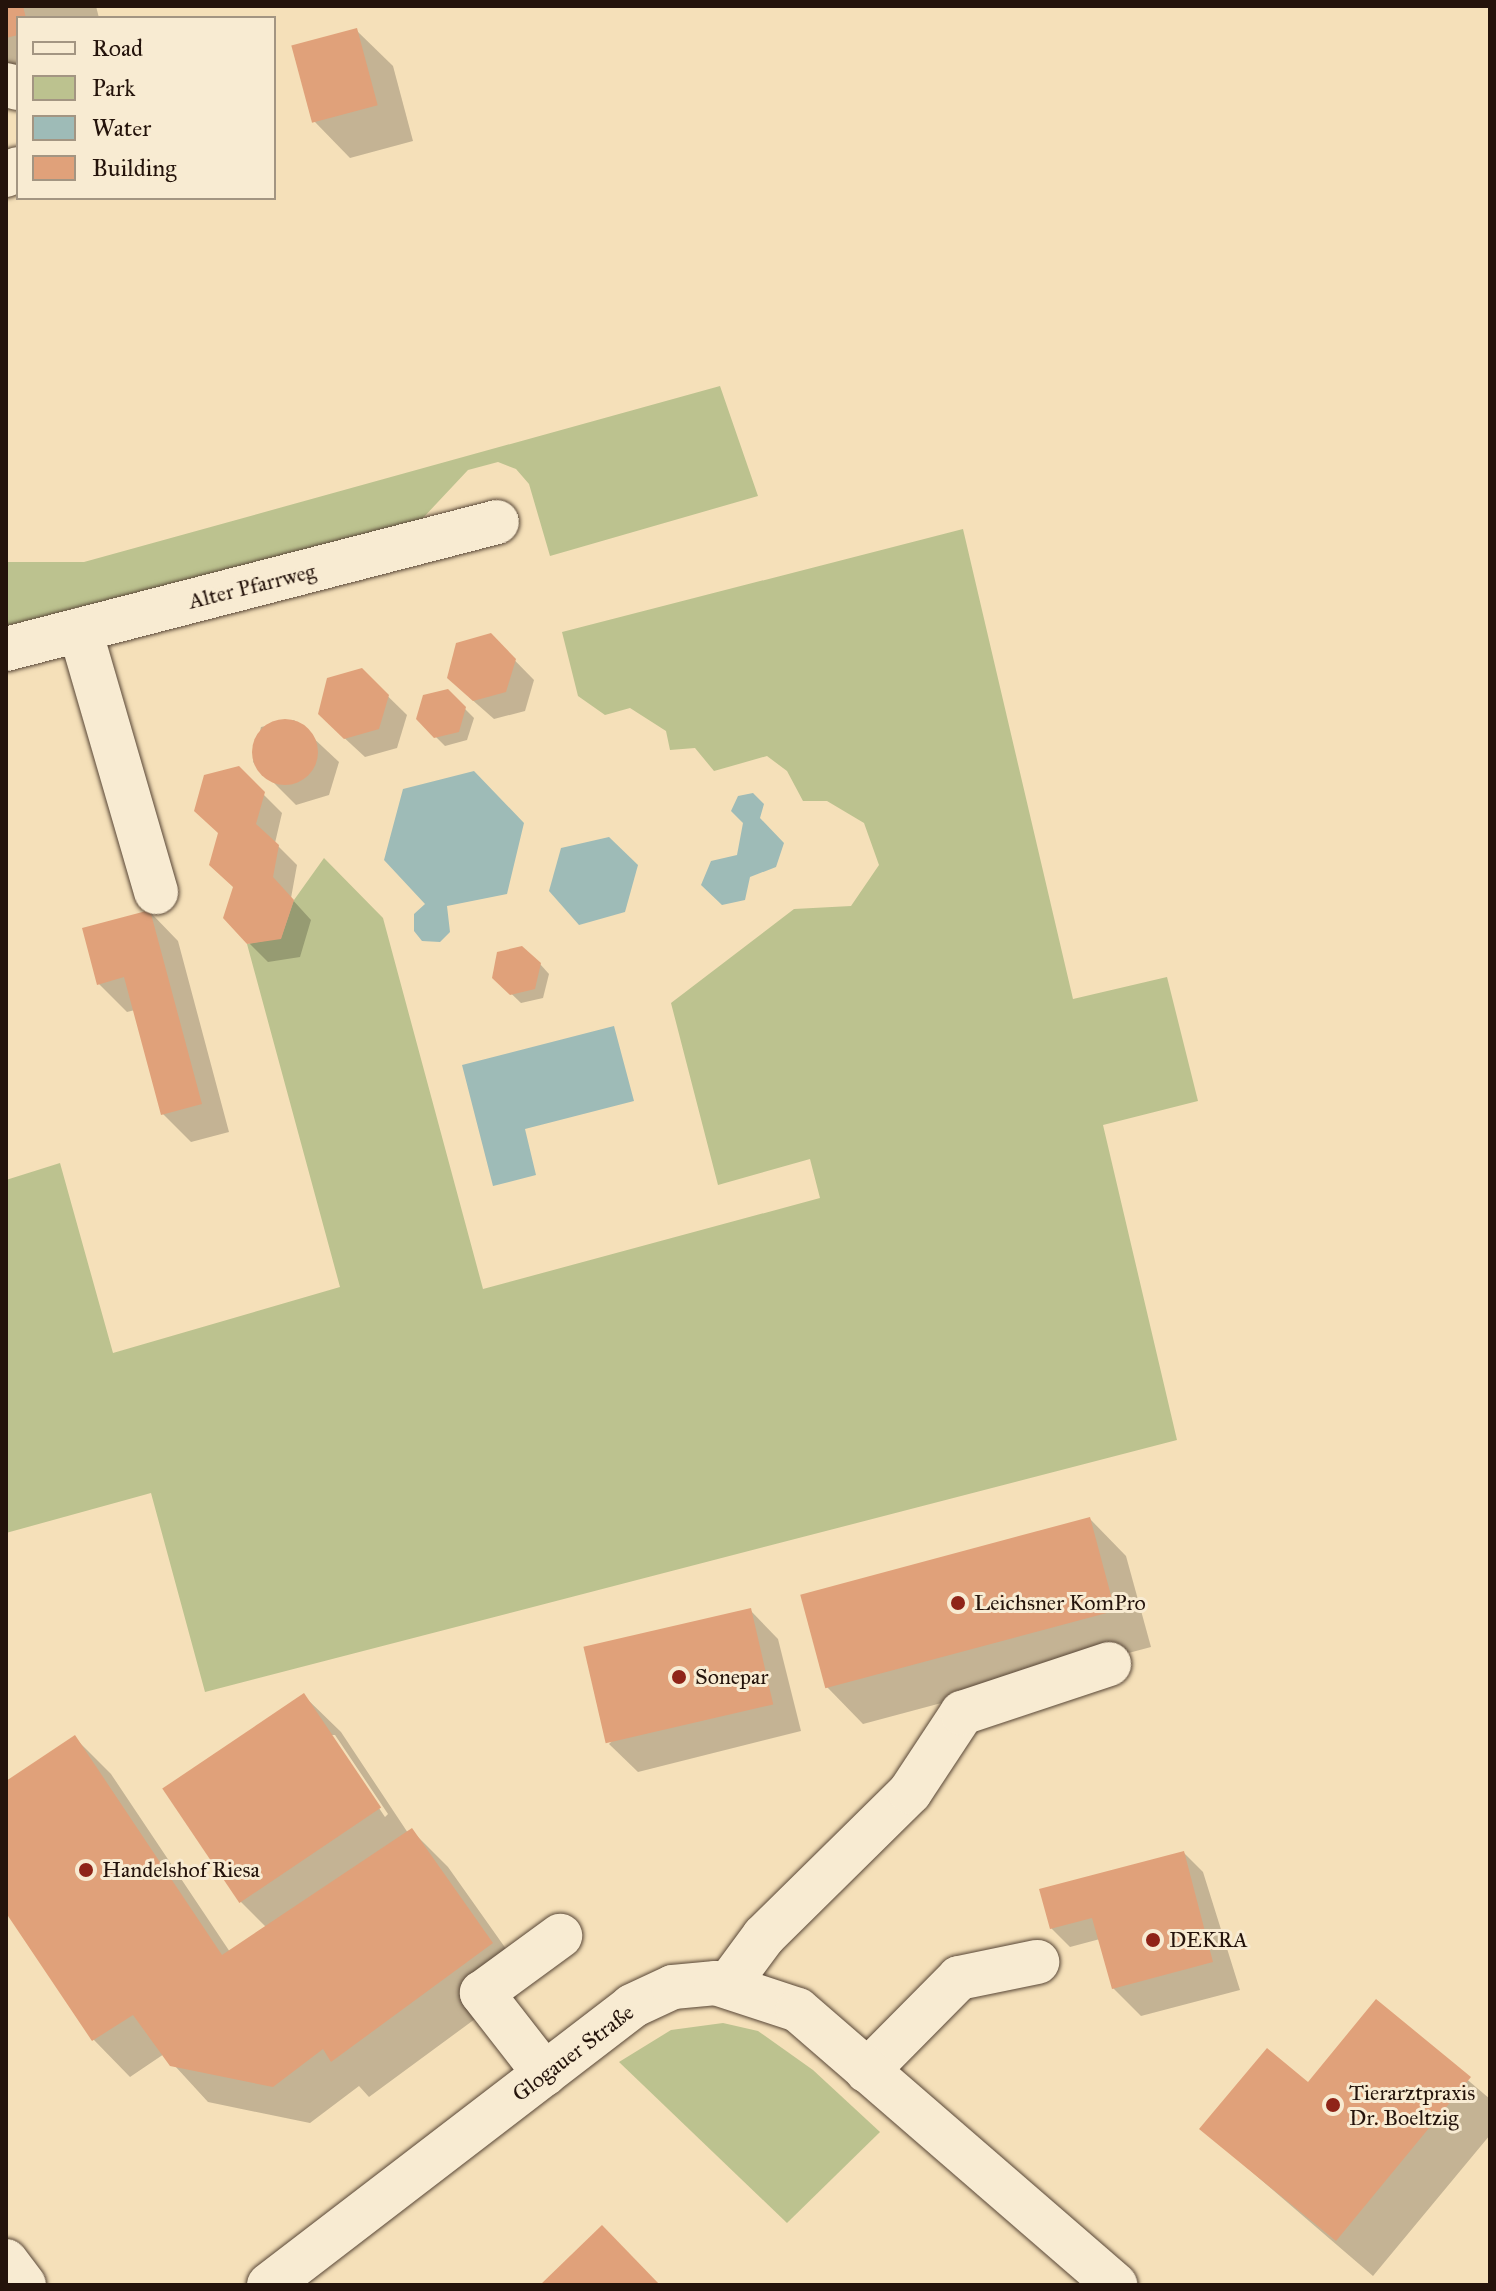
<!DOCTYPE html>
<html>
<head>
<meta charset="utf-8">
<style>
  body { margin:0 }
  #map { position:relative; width:1496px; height:2291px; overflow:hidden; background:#f5e0b9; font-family:"IM FELL Great Primer",serif }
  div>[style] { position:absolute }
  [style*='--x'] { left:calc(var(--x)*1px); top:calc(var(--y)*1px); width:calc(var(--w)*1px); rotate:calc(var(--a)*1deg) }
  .green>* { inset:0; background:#bcc28f }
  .water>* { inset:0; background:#9ebbb7 }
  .shadow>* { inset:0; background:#0003 }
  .building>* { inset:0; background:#e0a17a; transform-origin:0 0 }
  .round { border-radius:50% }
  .roads { filter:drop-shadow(0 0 2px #584636) drop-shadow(0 0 2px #584636) }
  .minor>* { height:44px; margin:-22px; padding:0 22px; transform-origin:22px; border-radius:22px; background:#f8ebd2 }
  .dots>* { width:22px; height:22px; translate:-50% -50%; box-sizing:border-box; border:4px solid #f8ebd2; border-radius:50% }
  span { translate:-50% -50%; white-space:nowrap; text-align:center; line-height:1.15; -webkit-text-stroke:6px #f8ebd2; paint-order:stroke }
  .street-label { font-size:22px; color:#24130b }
  .poi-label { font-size:22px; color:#24130b }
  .left { translate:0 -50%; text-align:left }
  .frame { position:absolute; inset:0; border:8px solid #24130b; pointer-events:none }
  .legend { position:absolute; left:16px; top:16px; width:260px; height:184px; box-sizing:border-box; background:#f8ebd2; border:2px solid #a39582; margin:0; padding:10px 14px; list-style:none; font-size:24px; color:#24130b }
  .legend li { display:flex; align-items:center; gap:16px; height:40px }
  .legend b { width:40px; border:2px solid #a39582 }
</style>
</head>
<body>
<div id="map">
  <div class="green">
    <i style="clip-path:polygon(720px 386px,758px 496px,550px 556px,529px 484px,516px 469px,498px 462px,468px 470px,422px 519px,6px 626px,6px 562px,84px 562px)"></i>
    <i style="clip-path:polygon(963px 529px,1073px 999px,1167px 977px,1198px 1101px,1103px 1125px,1177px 1440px,205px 1692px,151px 1493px,6px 1533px,6px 1180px,60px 1163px,113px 1353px,340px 1287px,247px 944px,281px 938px,294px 900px,324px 858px,383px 918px,483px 1289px,820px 1198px,810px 1159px,718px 1185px,671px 1003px,794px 909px,851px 906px,879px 865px,864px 823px,827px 801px,803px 801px,787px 771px,767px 756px,714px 771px,695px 748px,670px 750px,666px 731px,630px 708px,605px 715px,578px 696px,562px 632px)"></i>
    <i style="clip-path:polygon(723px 2023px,758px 2031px,813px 2070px,880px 2132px,787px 2223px,619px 2062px,671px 2030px)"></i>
  </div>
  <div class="water">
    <i style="clip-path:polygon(474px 771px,524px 823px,507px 894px,447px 906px,450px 932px,440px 942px,422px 941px,414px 931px,414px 914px,425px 904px,384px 860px,403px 789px)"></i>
    <i style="clip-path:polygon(753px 793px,764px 804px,760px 818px,784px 843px,776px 867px,750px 877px,745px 900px,722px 905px,701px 885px,711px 861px,737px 855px,743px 823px,731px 811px,738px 796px)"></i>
    <i style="clip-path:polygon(609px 837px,638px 865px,625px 912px,579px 925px,549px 891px,561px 848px)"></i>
    <i style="clip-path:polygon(614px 1026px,634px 1101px,525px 1129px,536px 1175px,493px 1186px,462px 1065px)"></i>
  </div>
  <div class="shadow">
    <i style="clip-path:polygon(6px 6px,96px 6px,99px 18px,18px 18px,18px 75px,6px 63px)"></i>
    <i style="clip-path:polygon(356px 30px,393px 66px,413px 141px,350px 158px,314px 121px)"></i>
    <i style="clip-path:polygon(490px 635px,534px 680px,525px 711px,494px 719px,469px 697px)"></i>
    <i style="clip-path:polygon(362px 671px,407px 715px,397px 748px,365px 757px,339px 733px)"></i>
    <i style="clip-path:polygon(447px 691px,474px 718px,467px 740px,445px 746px,418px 719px)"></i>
    <i style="clip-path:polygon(294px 720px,339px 762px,329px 795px,296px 805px,253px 762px,261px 727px)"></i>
    <i style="clip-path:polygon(238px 769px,282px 813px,275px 843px,297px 865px,291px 898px,311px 920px,300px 957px,268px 962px,249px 943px,235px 888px)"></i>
    <i style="clip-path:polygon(150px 912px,178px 941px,229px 1132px,191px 1142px,163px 1114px,135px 1010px,127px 1012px,99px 984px)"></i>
    <i style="clip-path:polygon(540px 964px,549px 974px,543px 998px,521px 1003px,494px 977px)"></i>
    <i style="clip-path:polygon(1090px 1519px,1126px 1556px,1151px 1647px,863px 1724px,827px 1687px)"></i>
    <i style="clip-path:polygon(750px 1610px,778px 1639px,801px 1731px,638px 1772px,609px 1744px)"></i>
    <i style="clip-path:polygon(evenodd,304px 1696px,341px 1732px,408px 1833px,412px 1831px,448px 1867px,528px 1980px,369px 2097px,359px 2086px,310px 2123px,208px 2102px,164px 2054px,130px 2077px,94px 2040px,6px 1909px,6px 1784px,75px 1738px,111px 1774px,230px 1952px,267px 1928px,240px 1901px,304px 1696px,330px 1735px,335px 1735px,388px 1814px,385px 1817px,330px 1735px)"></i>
    <i style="clip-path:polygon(1184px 1853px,1203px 1872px,1240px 1990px,1141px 2016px,1113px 1988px,1100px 1939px,1070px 1947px,1051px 1928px)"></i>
    <i style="clip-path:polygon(1376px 2002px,1490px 2099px,1490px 2135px,1373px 2276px,1202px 2129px,1308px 2084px)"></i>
  </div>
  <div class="building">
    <i style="clip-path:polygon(6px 6px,23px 6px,26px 18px,18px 18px,18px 35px,6px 38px)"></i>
    <i style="left:357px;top:28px;width:80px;height:68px;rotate:75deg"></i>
    <i style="clip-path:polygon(491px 633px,516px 659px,506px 692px,473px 701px,447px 678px,456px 643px)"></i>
    <i style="clip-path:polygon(362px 668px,389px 695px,379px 729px,344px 739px,318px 714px,327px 678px)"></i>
    <i style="clip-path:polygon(448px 689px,466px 707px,459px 732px,434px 738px,416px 719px,423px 695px)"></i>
    <i class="round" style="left:252px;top:719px;width:66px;height:66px"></i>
    <i style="clip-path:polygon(239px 766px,265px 792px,256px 824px,279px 845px,273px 877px,294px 900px,281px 939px,247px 944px,223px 918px,233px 887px,209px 865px,218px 833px,194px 811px,204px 775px)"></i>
    <i style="clip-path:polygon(150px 910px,202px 1104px,161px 1115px,124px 977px,97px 985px,82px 928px)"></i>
    <i style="clip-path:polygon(522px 946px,541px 963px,535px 989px,510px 995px,492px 978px,497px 952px)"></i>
    <i style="left:1090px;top:1517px;width:97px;height:300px;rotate:75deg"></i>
    <i style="left:751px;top:1608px;width:99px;height:172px;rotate:77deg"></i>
    <i style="left:304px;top:1693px;width:138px;height:171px;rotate:56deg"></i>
    <i style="clip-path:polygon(75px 1735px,222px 1955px,412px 1828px,493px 1943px,331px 2062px,323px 2049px,273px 2087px,170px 2066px,133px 2015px,92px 2041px,6px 1913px,6px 1781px)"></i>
    <i style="clip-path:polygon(1184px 1851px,1213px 1962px,1112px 1989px,1092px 1918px,1050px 1929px,1039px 1889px)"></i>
    <i style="clip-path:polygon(1376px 1999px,1471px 2077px,1336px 2241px,1199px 2129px,1267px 2048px,1308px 2082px)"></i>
    <i style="clip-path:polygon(602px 2225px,660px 2285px,540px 2285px)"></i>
  </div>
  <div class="roads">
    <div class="minor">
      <i style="--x:6;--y:85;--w:12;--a:14"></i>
      <i style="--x:6;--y:175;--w:13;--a:-27"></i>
      <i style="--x:80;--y:630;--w:273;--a:73.8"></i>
      <i style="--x:6;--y:649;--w:507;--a:-14.5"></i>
      <i style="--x:727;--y:1986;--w:62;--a:-53.5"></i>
      <i style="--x:764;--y:1936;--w:205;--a:-44.6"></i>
      <i style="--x:910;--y:1792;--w:95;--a:-56.6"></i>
      <i style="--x:962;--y:1713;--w:155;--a:-18.4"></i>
      <i style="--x:867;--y:2071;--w:131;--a:-45.3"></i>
      <i style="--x:959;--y:1978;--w:80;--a:-11.6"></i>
      <i style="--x:545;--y:2074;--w:103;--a:-127.9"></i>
      <i style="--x:482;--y:1993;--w:97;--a:-36.2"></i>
      <i style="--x:6;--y:2261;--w:30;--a:53"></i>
      <i style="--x:269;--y:2285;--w:458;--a:-37.5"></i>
      <i style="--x:632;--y:2006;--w:45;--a:-24.9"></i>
      <i style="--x:673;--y:1987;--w:43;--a:-5.3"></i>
      <i style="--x:716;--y:1983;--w:86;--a:18.2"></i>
      <i style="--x:798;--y:2010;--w:420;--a:40.9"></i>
    </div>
  </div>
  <div class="dots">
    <i style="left:958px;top:1603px;background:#8f2418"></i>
    <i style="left:679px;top:1677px;background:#8f2418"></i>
    <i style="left:86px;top:1870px;background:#8f2418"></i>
    <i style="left:1153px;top:1940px;background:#8f2418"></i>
    <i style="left:1333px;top:2105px;background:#8f2418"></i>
  </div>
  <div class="street-label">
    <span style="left:252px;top:586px;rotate:-14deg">Alter Pfarrweg</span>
    <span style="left:573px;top:2053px;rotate:-37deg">Glogauer Straße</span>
  </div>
  <div class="poi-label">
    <span class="left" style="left:974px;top:1603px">Leichsner KomPro</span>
    <span class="left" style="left:695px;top:1677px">Sonepar</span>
    <span class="left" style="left:102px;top:1870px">Handelshof Riesa</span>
    <span class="left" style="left:1169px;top:1940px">DEKRA</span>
    <span class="left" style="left:1349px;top:2105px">Tierarztpraxis<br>Dr. Boeltzig</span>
  </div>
  <div class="frame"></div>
  <ul class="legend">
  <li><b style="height:10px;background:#f8ebd2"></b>Road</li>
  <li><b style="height:22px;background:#bcc28f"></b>Park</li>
  <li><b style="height:22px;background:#9ebbb7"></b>Water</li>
  <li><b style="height:22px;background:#e0a17a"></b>Building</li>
  </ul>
</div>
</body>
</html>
